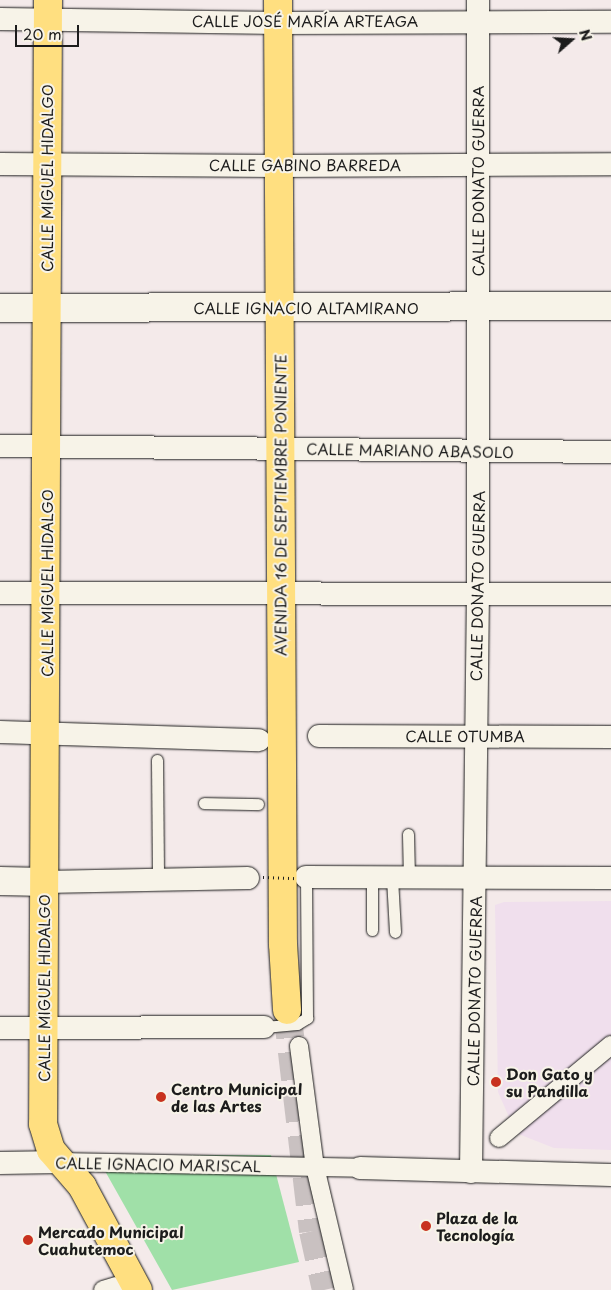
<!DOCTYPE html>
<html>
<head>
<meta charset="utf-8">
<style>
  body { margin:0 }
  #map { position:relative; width:611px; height:1290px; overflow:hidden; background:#f4eaea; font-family:"Playpen Sans",sans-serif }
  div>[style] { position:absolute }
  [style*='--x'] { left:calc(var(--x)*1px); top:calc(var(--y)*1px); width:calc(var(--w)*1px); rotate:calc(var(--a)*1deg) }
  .built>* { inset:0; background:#f0dfed }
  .green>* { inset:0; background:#a0e0a8 }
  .primary-tunnel>* { height:28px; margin-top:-14px; transform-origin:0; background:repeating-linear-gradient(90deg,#c9c1c1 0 28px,transparent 0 42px) }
  .roads { filter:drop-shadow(0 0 1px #1c1c1c) drop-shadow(0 0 1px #1c1c1c) }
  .service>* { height:11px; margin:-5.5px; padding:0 5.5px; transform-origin:5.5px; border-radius:5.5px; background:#f7f3e8 }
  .pedestrian>* { height:18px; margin:-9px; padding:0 9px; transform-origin:9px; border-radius:9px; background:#f7f3e8 }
  .minor>* { height:22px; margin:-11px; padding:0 11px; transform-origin:11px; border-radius:11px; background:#f7f3e8 }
  .tertiary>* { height:28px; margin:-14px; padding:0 14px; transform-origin:14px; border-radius:14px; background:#f7f3e8 }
  .secondary>* { height:28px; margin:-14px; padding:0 14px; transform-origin:14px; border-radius:14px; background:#f7f3e8 }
  .primary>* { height:28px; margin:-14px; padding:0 14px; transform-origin:14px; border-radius:14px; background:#ffdf80 }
  .path-bridge>* { height:3px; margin-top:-1.5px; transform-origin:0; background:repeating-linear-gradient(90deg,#1c1c1c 0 1px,transparent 0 5px) }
  .dots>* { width:14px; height:14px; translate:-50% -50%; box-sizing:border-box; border:2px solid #f7f3e8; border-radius:50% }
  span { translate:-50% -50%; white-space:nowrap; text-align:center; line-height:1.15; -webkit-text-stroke:4px #f7f3e8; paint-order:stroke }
  .street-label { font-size:15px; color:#1c1c1c }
  .poi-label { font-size:15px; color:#1c1c1c; font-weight:700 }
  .left { translate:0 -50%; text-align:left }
  .north { position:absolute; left:546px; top:15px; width:50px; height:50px; -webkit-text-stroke:4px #f7f3e8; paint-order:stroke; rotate:71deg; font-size:14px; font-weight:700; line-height:20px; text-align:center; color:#1c1c1c }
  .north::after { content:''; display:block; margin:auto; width:18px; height:22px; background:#1c1c1c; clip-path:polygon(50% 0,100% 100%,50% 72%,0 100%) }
  .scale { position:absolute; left:15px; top:25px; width:64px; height:22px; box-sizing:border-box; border:2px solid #1c1c1c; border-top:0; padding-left:6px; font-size:15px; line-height:18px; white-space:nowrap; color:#1c1c1c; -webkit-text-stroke:4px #f7f3e8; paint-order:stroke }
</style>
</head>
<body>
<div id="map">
  <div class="built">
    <i style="clip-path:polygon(611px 901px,611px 1150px,554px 1148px,516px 1133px,498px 1092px,495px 905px,504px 902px)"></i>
  </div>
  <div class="green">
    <i style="clip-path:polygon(96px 1155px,271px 1155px,299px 1262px,172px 1290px)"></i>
  </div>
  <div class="primary-tunnel">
    <i style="--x:287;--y:1010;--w:223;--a:83.3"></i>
    <i style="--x:313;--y:1231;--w:60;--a:77.6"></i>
  </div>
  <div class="roads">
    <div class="service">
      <i style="--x:157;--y:760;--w:120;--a:89.5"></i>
      <i style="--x:204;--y:803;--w:54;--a:1.1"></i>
      <i style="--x:408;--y:834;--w:44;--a:88.7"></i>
      <i style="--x:372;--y:878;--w:52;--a:90"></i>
      <i style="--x:392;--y:878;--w:54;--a:86.8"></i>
      <i style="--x:264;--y:1027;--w:33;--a:-5"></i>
      <i style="--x:297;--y:1024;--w:12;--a:-31"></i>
      <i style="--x:307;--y:1018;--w:141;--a:-90.4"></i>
    </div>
    <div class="pedestrian">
      <i style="--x:299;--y:1046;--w:122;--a:82.5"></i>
      <i style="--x:315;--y:1167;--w:126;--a:76.7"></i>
      <i style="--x:499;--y:1138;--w:146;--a:-39.7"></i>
      <i style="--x:59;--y:1162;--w:301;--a:1.1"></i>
      <i style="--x:103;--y:1290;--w:14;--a:-17"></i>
    </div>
    <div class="minor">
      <i style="--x:0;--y:19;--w:278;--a:0.8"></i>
      <i style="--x:278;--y:23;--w:333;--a:-0.2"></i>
      <i style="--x:0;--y:164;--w:278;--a:0.4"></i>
      <i style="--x:278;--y:166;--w:333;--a:-0.3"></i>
      <i style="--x:0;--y:446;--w:611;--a:0.56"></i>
      <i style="--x:0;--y:593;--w:611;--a:0.09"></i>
      <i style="--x:0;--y:732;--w:259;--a:1.8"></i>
      <i style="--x:319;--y:736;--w:292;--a:0.2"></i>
      <i style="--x:306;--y:877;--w:305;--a:0.2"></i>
      <i style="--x:45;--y:882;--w:203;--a:-1.1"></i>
      <i style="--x:0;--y:1028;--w:264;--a:-0.2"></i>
      <i style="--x:0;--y:1163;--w:59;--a:-1"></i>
      <i style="--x:360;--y:1168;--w:251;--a:1.6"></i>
      <i style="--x:471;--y:1172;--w:580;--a:-89.31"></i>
      <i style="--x:478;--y:592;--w:592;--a:-90"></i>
    </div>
    <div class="tertiary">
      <i style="--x:0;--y:308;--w:611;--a:-0.19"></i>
    </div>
    <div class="secondary">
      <i style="--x:0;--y:881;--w:45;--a:1.3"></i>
    </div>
    <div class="primary">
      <i style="--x:48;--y:0;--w:1124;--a:90.25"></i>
      <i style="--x:43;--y:1124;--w:27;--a:73"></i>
      <i style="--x:51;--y:1150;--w:48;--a:49.3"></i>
      <i style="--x:82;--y:1186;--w:118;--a:61.7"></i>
      <i style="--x:278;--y:0;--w:944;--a:89.7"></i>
      <i style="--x:283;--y:944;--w:66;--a:86.5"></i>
    </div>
  </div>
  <div class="path-bridge">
    <i style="--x:263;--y:877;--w:35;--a:2"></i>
  </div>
  <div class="dots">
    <i style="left:496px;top:1082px;background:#c8321e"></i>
    <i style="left:161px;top:1097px;background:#c8321e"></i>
    <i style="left:426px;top:1226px;background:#c8321e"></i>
    <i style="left:28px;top:1240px;background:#c8321e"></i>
  </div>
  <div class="street-label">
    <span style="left:305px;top:21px">CALLE JOSÉ MARÍA ARTEAGA</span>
    <span style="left:305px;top:165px">CALLE GABINO BARREDA</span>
    <span style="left:47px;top:178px;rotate:-90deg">CALLE MIGUEL HIDALGO</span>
    <span style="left:478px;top:181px;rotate:-90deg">CALLE DONATO GUERRA</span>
    <span style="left:306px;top:308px">CALLE IGNACIO ALTAMIRANO</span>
    <span style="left:410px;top:450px;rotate:1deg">CALLE MARIANO ABASOLO</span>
    <span style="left:280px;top:505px;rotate:-90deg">AVENIDA 16 DE SEPTIEMBRE PONIENTE</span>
    <span style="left:47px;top:583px;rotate:-90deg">CALLE MIGUEL HIDALGO</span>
    <span style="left:477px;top:586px;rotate:-89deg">CALLE DONATO GUERRA</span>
    <span style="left:465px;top:736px">CALLE OTUMBA</span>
    <span style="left:44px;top:988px;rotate:-90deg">CALLE MIGUEL HIDALGO</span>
    <span style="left:474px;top:991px;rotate:-89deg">CALLE DONATO GUERRA</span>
    <span style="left:158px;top:1164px;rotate:1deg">CALLE IGNACIO MARISCAL</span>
  </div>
  <div class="poi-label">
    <span class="left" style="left:506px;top:1082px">Don Gato y<br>su Pandilla</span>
    <span class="left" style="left:171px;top:1097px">Centro Municipal<br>de las Artes</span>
    <span class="left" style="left:436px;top:1226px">Plaza de la<br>Tecnología</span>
    <span class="left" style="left:38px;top:1240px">Mercado Municipal<br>Cuahutemoc</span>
  </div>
  <div class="north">N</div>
  <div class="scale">20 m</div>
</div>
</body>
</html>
